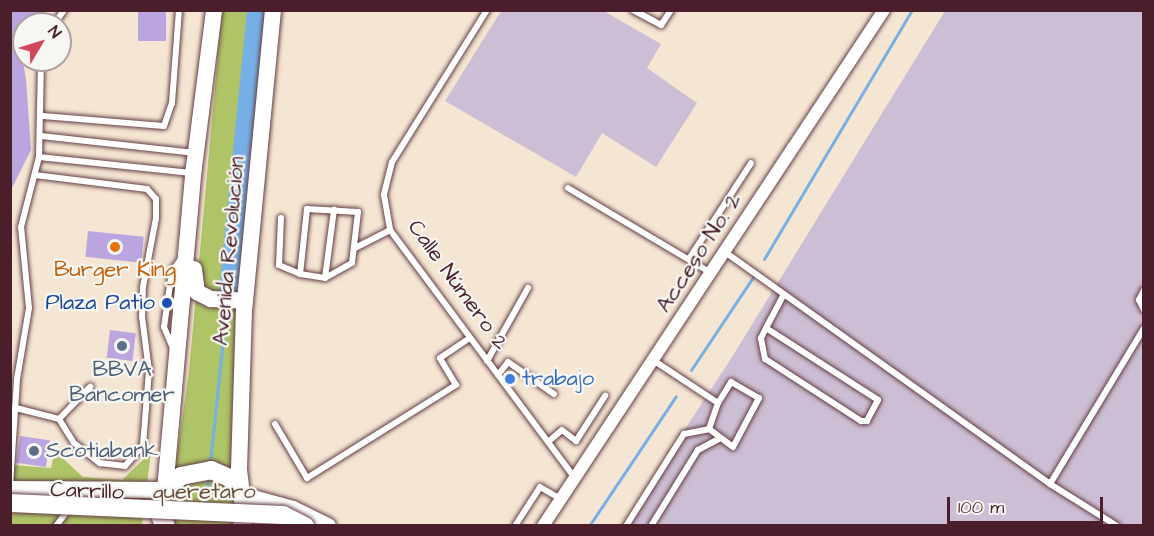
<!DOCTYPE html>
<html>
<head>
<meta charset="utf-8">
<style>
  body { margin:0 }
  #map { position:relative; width:1154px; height:536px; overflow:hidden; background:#f5e6d3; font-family:"Architects Daughter",sans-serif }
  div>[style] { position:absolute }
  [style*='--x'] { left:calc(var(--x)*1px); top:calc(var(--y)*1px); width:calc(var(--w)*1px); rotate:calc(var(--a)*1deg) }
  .industrial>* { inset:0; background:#ccbed4 }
  .green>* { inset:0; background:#afc367 }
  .stream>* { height:3px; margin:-1.5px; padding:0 1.5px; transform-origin:1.5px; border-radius:1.5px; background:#77b0e7 }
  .river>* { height:18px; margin:-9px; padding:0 9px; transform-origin:9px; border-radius:9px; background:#77b0e7 }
  .building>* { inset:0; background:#bba5e1; transform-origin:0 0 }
  .roads { filter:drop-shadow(0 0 2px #643d44) drop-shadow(0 0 2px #643d44) }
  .lane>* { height:6px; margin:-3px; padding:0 3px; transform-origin:3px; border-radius:3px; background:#fff }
  .street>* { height:12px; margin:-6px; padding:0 6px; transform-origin:6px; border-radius:6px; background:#fff }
  .secondary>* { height:16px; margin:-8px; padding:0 8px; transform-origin:8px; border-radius:8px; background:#fff }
  .primary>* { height:18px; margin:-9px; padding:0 9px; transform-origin:9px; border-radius:9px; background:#fff }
  .bridges { filter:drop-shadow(0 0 2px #643d44) drop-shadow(0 0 2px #643d44) }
  .primary-bridge>* { height:18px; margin:-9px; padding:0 9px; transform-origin:9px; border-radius:9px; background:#fff }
  .dots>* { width:16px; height:16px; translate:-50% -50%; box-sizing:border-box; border:3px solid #f6f6f2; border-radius:50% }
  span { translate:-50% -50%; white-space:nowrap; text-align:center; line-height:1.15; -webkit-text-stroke:4.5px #f6f6f2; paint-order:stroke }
  .street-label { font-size:22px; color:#4a1f2b }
  .food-label { font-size:22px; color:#c56008 }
  .transit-label { font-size:22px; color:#164399 }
  .right { translate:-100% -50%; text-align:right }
  .service-label { font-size:22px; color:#4e5e75 }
  .left { translate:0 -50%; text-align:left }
  .shop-label { font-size:22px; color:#366cbe }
  .park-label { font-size:22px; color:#68503d }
  .frame { position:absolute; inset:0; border:12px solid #4a1f2b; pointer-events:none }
  .north { position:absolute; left:12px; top:12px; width:60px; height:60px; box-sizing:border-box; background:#f6f6f2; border:2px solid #b1a0a2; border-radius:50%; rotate:52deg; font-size:16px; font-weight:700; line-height:24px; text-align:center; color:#4a1f2b }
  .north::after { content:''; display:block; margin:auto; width:21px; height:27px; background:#d1495b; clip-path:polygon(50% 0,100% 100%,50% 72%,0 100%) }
  .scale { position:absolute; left:947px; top:497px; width:156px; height:27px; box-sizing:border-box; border:3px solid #4a1f2b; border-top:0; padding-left:8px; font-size:18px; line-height:21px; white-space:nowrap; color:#4a1f2b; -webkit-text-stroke:4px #f6f6f2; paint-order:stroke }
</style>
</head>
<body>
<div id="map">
  <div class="industrial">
    <i style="clip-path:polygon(602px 10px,661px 44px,647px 68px,697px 103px,656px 167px,602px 133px,576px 177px,445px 101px,501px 11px)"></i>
    <i style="clip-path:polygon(945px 11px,1143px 11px,1143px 525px,622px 526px,732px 357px)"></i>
  </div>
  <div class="green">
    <i style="clip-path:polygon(222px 11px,276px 11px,254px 213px,235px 525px,167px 526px,189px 371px)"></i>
    <i style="clip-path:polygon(55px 451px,83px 477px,122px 480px,151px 452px,142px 525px,11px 526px,11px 465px,51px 468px)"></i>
  </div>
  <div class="stream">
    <i style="--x:764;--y:259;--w:290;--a:-59.3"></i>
    <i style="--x:691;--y:370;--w:112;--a:-56.3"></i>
    <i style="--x:210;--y:463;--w:143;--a:-84"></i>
    <i style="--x:206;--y:505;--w:27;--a:-86"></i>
    <i style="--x:589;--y:526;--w:156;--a:-56.2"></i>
  </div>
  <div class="river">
    <i style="--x:228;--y:292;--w:283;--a:-84.3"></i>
  </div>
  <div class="building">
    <i style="clip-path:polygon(10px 10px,45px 10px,33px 24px,24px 24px,24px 30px,18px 34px,26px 79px,31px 150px,10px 192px)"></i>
    <i style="left:138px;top:10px;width:28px;height:31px"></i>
    <i style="left:88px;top:231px;width:56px;height:26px;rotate:6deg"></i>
    <i style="left:110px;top:330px;width:26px;height:28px;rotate:7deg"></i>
    <i style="left:20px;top:436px;width:30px;height:27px;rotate:8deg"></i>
  </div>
  <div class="roads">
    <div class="lane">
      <i style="--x:487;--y:10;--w:179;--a:122"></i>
      <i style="--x:392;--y:162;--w:34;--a:104"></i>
      <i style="--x:384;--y:195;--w:36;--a:80"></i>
      <i style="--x:390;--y:230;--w:309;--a:53.3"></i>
      <i style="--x:633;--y:10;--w:32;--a:28"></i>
      <i style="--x:661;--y:25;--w:18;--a:-56"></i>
      <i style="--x:54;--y:24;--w:17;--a:-54"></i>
      <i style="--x:43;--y:116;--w:121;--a:4.7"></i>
      <i style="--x:164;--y:126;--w:24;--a:-71"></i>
      <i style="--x:172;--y:103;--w:93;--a:-85.7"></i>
      <i style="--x:41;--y:136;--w:155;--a:6.3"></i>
      <i style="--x:39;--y:157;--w:153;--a:6"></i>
      <i style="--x:568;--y:188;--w:166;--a:30.7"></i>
      <i style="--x:281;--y:218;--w:47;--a:92.4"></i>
      <i style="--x:279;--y:265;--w:23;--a:23"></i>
      <i style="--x:300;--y:274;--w:25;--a:9"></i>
      <i style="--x:325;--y:278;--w:31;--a:-29"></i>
      <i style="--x:352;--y:263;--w:51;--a:-83.3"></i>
      <i style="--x:358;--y:212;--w:51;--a:-176.6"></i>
      <i style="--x:307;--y:209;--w:65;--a:96.1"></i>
      <i style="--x:355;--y:248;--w:39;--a:-27"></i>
      <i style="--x:725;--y:252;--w:399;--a:35.5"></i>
      <i style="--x:1050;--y:484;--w:79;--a:32.1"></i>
      <i style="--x:689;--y:259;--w:114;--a:-57.1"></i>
      <i style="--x:325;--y:278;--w:69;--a:-82.5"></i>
      <i style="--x:1144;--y:290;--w:11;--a:117"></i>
      <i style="--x:1139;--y:300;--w:11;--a:63"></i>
      <i style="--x:766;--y:328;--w:133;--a:32.7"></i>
      <i style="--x:878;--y:400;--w:24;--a:118"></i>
      <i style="--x:867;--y:421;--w:6;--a:180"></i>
      <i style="--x:861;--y:421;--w:114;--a:-147.1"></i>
      <i style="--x:765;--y:359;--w:21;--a:-101"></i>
      <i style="--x:761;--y:338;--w:11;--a:-63"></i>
      <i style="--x:766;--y:328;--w:38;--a:-62"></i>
      <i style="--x:173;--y:348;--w:23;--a:-113"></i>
      <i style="--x:164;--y:327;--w:57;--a:-81.9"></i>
      <i style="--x:172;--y:271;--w:15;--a:-53"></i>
      <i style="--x:653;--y:360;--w:78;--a:33.5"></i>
      <i style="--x:487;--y:361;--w:84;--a:-60.7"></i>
      <i style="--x:498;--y:375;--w:16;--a:-52"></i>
      <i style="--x:508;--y:362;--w:56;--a:34.8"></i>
      <i style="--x:731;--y:382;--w:32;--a:30"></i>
      <i style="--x:759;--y:398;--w:55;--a:118"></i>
      <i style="--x:733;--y:447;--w:30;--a:-143"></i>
      <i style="--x:709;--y:429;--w:28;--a:-71"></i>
      <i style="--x:718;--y:403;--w:25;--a:-58"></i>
      <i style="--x:16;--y:408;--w:44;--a:14.3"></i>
      <i style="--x:59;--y:419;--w:28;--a:58"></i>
      <i style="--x:74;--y:443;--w:33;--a:38"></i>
      <i style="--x:100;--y:463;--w:25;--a:7"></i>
      <i style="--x:125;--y:466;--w:28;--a:-49"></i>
      <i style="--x:143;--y:445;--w:74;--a:-85.4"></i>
      <i style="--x:149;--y:371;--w:55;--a:-97.3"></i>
      <i style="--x:142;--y:316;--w:29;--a:-88"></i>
      <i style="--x:143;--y:287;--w:70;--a:-79.3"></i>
      <i style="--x:156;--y:218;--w:19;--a:-90"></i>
      <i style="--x:156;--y:199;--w:13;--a:-132"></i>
      <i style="--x:147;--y:189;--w:113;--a:-172.9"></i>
      <i style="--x:59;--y:419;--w:45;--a:-45.9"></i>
      <i style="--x:275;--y:424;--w:63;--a:59.3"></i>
      <i style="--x:307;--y:478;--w:176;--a:-32"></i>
      <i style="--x:456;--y:385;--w:31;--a:-121"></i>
      <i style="--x:440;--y:358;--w:36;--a:-34"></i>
      <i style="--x:548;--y:442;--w:18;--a:-41"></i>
      <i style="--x:562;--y:430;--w:18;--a:38"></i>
      <i style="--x:576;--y:441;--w:54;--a:-57.2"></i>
      <i style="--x:1050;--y:484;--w:182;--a:-58.9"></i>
      <i style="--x:10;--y:485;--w:106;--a:-86.2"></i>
      <i style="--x:17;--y:379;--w:72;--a:-80.4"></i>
      <i style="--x:29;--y:308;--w:81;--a:-95.6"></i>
      <i style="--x:21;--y:227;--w:72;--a:-75.6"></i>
      <i style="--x:39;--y:157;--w:97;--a:-88.8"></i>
      <i style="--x:56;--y:526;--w:15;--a:-53"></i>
      <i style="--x:515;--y:526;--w:46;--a:-57.3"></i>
      <i style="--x:540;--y:487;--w:24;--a:30"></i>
      <i style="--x:626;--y:526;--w:109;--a:-57.8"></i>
      <i style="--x:684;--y:434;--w:25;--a:-11"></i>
      <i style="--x:651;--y:526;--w:89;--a:-58.3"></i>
      <i style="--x:698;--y:450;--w:24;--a:-28"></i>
    </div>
    <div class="street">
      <i style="--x:543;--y:526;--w:618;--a:-56.54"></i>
    </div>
    <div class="secondary">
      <i style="--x:273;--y:10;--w:301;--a:95.5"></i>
      <i style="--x:244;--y:310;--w:160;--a:91.8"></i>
      <i style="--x:239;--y:470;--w:25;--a:83"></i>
      <i style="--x:242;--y:495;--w:53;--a:15.4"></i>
      <i style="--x:293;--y:509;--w:39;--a:26"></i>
      <i style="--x:194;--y:269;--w:23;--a:83"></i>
      <i style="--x:197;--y:292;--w:16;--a:27"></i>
      <i style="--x:211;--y:299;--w:34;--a:3"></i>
      <i style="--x:10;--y:489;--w:155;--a:0.4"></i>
      <i style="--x:165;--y:490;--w:324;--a:-84.9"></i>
      <i style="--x:194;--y:167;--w:158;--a:-82.7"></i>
    </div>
    <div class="primary">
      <i style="--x:166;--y:526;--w:9;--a:-122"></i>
      <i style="--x:161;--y:518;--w:28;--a:-82"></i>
      <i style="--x:165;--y:490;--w:21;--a:-41"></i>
      <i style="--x:181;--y:476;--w:31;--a:-11"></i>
      <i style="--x:211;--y:470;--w:21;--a:23"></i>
      <i style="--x:230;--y:478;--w:21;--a:55"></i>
      <i style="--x:242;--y:495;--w:16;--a:79"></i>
      <i style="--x:245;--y:511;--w:15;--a:101"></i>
    </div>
  </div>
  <div class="bridges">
    <div class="primary-bridge">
      <i style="--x:10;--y:503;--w:273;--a:2.5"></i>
      <i style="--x:283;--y:515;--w:25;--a:27"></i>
    </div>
  </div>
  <div class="dots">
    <i style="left:115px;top:247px;background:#e8710a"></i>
    <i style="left:167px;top:303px;background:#1a4fb4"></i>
    <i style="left:122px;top:346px;background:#5c6f8a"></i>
    <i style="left:510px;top:379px;background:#3f7fe0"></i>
    <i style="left:34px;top:451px;background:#5c6f8a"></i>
  </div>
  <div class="street-label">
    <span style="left:229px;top:251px;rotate:-85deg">Avenida Revolución</span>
    <span style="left:699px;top:253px;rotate:-57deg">Acceso No. 2</span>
    <span style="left:458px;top:285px;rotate:54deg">Calle Número 2</span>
    <span style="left:87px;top:491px;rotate:2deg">Carrillo</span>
  </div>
  <div class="food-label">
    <span style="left:115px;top:270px">Burger King</span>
  </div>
  <div class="transit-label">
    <span class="right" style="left:155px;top:303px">Plaza Patio</span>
  </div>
  <div class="service-label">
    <span style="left:122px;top:382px">BBVA<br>Bancomer</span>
    <span class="left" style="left:46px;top:451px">Scotiabank</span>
  </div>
  <div class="shop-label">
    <span class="left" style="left:522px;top:379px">trabajo</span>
  </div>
  <div class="park-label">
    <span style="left:204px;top:492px">queretaro</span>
  </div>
  <div class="frame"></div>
  <div class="north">N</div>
  <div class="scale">100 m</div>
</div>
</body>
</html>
